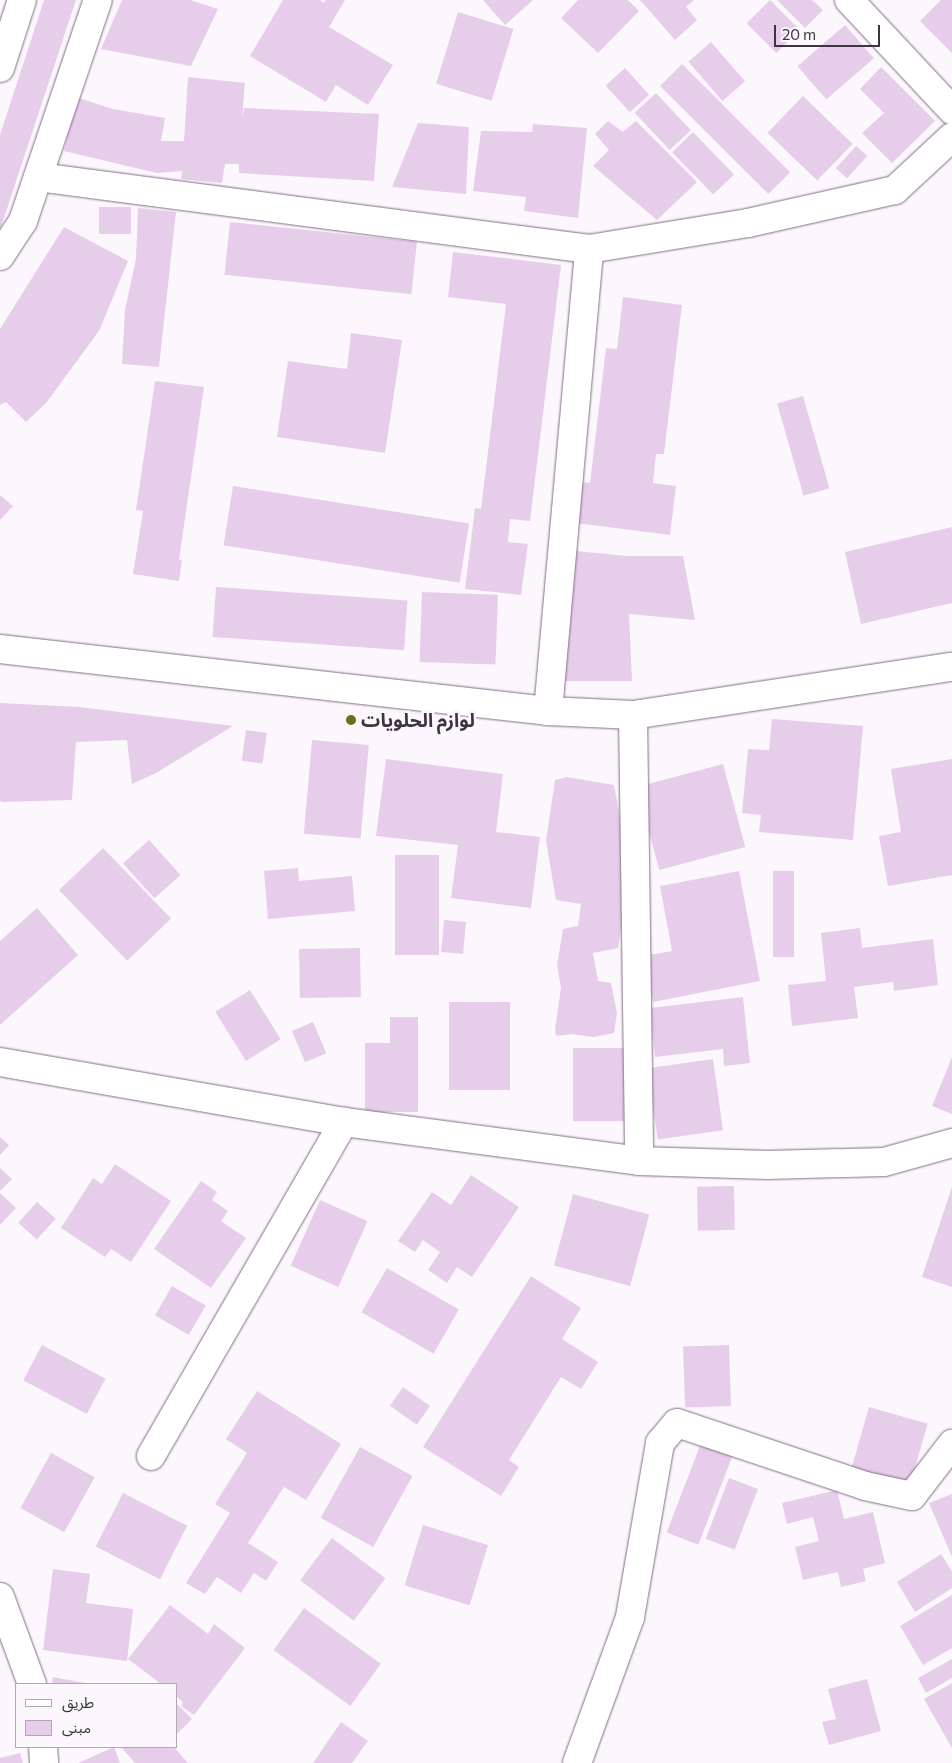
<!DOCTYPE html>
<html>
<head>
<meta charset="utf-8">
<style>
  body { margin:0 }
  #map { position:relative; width:952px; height:1763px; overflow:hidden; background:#fcf7fd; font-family:Commissioner,"Noto Sans Arabic",sans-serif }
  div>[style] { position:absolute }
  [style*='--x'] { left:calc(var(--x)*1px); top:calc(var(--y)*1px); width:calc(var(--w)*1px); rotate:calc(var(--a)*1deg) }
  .building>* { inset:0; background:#e6cdea; transform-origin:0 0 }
  .roads { filter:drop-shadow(0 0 1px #836d87) drop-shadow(0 0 1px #836d87) }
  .minor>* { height:28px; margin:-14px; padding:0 14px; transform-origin:14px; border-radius:14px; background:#fff }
  .secondary>* { height:28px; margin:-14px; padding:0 14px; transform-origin:14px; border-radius:14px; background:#fff }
  .dots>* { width:14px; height:14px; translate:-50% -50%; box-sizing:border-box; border:2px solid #fcf7fd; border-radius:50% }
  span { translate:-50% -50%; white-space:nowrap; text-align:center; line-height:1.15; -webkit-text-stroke:5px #fcf7fd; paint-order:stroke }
  .poi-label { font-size:19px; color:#3d343f; font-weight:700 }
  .left { translate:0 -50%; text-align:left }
  .legend { position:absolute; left:15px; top:1683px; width:162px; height:65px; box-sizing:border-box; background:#fcf7fd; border:1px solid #b0a9b1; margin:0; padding:6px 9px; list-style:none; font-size:15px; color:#3d343f }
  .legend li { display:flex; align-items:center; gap:10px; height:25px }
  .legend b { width:25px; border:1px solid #b0a9b1 }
  .scale { position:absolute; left:774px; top:25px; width:106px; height:22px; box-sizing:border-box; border:2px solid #3d343f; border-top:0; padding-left:6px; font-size:15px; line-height:18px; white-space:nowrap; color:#3d343f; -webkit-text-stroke:4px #fcf7fd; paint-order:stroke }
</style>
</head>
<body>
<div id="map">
  <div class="building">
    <i style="clip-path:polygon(44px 0,76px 0,0 230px,0 135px)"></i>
    <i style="clip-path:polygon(122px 0,190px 0,218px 9px,191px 66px,101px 49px)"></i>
    <i style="clip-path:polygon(283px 0,320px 0,324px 3px,326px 0,345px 0,329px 27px,393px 65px,368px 105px,336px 85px,326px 102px,250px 56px)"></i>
    <i style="clip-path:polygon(483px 0,533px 0,505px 25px)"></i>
    <i style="clip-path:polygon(578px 0,628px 0,639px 11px,598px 53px,561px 18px)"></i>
    <i style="clip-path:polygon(640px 0,694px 0,686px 7px,697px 20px,675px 40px)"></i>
    <i style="left:770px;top:0;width:42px;height:33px;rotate:45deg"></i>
    <i style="clip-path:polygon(777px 0,812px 0,823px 10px,805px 28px)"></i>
    <i style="clip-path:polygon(941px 0,952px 0,952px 53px,920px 21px)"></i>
    <i style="left:458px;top:12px;width:58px;height:75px;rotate:17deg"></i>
    <i style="left:845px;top:25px;width:44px;height:63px;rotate:49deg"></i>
    <i style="left:711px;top:42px;width:52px;height:30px;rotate:49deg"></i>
    <i style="left:682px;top:64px;width:153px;height:31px;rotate:45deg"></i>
    <i style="clip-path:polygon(881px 67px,935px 121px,892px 163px,862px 133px,884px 113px,860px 89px)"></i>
    <i style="left:625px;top:68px;width:36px;height:26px;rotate:48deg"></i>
    <i style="clip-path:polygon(188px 77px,245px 83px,242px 119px,244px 108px,379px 114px,374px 181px,239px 173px,239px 164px,225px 164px,222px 183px,181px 179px,182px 171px,157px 173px,64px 151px,76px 97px,113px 109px,165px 118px,161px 141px,184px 141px)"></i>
    <i style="left:656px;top:93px;width:51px;height:29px;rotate:47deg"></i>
    <i style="left:803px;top:96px;width:69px;height:51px;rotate:44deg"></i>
    <i style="clip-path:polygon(608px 121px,623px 132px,636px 121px,697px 182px,657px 220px,593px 166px,609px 150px,595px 134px)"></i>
    <i style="clip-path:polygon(418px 123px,469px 127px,466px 194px,392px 187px)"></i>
    <i style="clip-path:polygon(533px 124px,587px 128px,578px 218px,524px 211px,526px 197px,473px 191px,481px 131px,532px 132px)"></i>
    <i style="left:693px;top:132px;width:59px;height:29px;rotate:46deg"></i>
    <i style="left:856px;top:146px;width:15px;height:30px;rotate:42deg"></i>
    <i style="left:99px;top:207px;width:32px;height:27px"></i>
    <i style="clip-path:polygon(138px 208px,176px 212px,159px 367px,122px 364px,125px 310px,136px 259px)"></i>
    <i style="left:230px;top:222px;width:188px;height:53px;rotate:6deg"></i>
    <i style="clip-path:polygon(64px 227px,128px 261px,99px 331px,46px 403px,26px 422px,6px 402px,0 405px,0 329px)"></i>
    <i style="clip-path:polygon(453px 252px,561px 265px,530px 521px,510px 519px,508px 542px,528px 544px,521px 595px,465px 589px,475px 508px,481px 509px,506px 304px,448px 297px)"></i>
    <i style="clip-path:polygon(623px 297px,682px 305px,664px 454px,656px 454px,653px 483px,676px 486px,670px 535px,576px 523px,581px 482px,590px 483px,606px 348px,617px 349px)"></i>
    <i style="clip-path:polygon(351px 333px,402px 340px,385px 453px,277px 437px,288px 361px,347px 369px)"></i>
    <i style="clip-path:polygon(155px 381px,204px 387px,179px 560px,182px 560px,179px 581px,133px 574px,143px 511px,136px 510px)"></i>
    <i style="left:803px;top:396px;width:96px;height:27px;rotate:74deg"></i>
    <i style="left:233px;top:486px;width:239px;height:60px;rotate:9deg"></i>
    <i style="clip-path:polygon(0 495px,13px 506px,0 520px)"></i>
    <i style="clip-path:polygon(952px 527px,952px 603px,861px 624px,845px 552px)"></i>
    <i style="clip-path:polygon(566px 550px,627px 556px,683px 556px,695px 620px,629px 614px,632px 681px,556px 681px)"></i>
    <i style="left:216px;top:587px;width:192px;height:50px;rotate:4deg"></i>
    <i style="left:422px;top:592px;width:76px;height:70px;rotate:2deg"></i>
    <i style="clip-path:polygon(0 703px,79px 707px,233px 726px,156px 773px,132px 784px,127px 740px,76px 742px,72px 800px,3px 802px,0 801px)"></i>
    <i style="clip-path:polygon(772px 719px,863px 726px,853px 840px,759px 832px,761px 815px,742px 813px,748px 749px,769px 750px)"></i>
    <i style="left:246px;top:730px;width:21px;height:31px;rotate:8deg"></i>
    <i style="left:312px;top:740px;width:57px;height:94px;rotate:5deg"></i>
    <i style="clip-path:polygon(386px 759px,503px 774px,496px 832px,540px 837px,531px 908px,451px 898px,458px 845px,376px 836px)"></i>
    <i style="clip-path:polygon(952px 759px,952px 875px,888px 886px,879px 836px,901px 832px,891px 769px)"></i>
    <i style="left:723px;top:764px;width:86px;height:89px;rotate:75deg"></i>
    <i style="clip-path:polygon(567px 777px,614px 785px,630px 874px,618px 948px,593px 953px,598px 981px,611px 983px,617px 1013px,614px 1033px,593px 1037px,571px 1034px,556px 1036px,555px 1029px,561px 988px,557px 965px,563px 929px,578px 926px,581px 904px,556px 900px,546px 841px,555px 780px)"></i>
    <i style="left:149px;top:840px;width:47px;height:35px;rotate:48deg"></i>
    <i style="left:103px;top:848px;width:98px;height:61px;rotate:46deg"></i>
    <i style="left:395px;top:855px;width:44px;height:100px"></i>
    <i style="clip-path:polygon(298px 868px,299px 881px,352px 876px,355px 911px,268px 919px,264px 871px)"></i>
    <i style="clip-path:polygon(739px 871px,760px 981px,653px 1002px,644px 956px,672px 951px,660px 886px)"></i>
    <i style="left:773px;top:871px;width:21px;height:86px"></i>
    <i style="clip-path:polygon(37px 908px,78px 955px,0 1025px,0 941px)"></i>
    <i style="left:444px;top:920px;width:22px;height:32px;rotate:5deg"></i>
    <i style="clip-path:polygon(860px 928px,862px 948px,933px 939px,938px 985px,894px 991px,893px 982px,854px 987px,858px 1018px,792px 1026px,788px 985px,826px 981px,821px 933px)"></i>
    <i style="left:360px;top:948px;width:49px;height:61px;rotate:89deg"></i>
    <i style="left:250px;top:990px;width:58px;height:41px;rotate:58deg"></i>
    <i style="clip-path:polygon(743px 997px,750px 1063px,724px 1066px,723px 1049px,655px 1057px,650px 1008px)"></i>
    <i style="left:449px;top:1002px;width:61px;height:88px"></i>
    <i style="clip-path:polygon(390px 1017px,418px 1017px,418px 1112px,365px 1112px,365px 1043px,390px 1043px)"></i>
    <i style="left:313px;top:1022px;width:34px;height:23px;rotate:67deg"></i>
    <i style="left:573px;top:1048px;width:55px;height:73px"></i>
    <i style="clip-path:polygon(952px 1057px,952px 1114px,932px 1106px)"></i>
    <i style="left:713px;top:1059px;width:72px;height:66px;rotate:82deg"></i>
    <i style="clip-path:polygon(0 1137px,9px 1145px,0 1155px)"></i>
    <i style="clip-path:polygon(115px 1164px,171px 1201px,131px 1262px,111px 1249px,105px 1257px,61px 1228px,93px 1178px,102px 1184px)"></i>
    <i style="clip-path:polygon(0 1168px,12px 1179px,0 1191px)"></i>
    <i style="clip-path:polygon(471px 1175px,519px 1207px,472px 1277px,457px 1267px,447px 1283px,428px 1270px,440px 1252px,423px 1240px,415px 1252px,398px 1241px,432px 1192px,451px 1205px)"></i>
    <i style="clip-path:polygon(201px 1181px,217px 1192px,212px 1200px,228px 1211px,221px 1221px,246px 1238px,211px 1288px,154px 1249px)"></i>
    <i style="left:734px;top:1186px;width:44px;height:37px;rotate:89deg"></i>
    <i style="clip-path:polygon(952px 1187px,952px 1287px,922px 1277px)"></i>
    <i style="clip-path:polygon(0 1193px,16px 1208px,0 1225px)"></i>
    <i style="left:573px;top:1194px;width:79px;height:74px;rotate:15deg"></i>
    <i style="left:320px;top:1200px;width:52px;height:72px;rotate:24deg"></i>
    <i style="left:37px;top:1202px;width:25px;height:28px;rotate:42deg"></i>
    <i style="left:387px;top:1268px;width:83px;height:51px;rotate:30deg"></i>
    <i style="clip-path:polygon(531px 1276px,581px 1308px,562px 1339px,598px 1362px,581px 1389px,561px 1377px,509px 1460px,519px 1467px,501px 1496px,423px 1447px)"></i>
    <i style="left:172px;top:1286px;width:39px;height:34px;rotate:30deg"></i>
    <i style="left:42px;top:1345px;width:72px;height:40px;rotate:28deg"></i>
    <i style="left:729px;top:1345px;width:61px;height:46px;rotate:88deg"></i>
    <i style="left:403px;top:1387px;width:33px;height:23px;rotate:35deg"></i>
    <i style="clip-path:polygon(257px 1391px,341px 1444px,306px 1500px,284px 1487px,248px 1543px,278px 1562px,266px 1581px,254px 1573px,241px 1593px,217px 1577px,205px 1594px,186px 1583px,230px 1513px,215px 1504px,247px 1453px,226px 1439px)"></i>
    <i style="left:869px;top:1407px;width:61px;height:65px;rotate:16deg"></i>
    <i style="left:701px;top:1443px;width:34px;height:96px;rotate:21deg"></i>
    <i style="left:360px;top:1447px;width:60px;height:81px;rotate:29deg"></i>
    <i style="left:51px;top:1453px;width:50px;height:63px;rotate:29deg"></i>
    <i style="left:729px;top:1478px;width:31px;height:65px;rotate:21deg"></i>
    <i style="clip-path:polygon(837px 1490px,844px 1519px,873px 1512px,885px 1563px,863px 1569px,866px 1581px,841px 1587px,838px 1572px,803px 1580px,795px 1547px,819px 1541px,813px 1517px,787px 1524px,782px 1503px)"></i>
    <i style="left:123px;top:1493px;width:72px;height:60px;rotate:27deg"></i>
    <i style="clip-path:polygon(952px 1494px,952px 1557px,929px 1503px)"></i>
    <i style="left:423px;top:1525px;width:68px;height:63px;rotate:17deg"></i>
    <i style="left:332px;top:1538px;width:67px;height:53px;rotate:37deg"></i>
    <i style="clip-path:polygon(941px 1554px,952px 1571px,952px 1588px,915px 1612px,897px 1582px)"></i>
    <i style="clip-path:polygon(53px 1569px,90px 1574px,86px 1603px,133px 1609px,127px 1661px,43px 1650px)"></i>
    <i style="clip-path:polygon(952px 1595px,952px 1648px,923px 1665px,900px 1626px)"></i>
    <i style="clip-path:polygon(170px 1605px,208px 1634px,214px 1624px,245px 1648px,194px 1715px,181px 1706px,183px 1702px,176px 1696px,176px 1684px,161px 1684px,128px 1659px)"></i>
    <i style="left:304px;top:1608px;width:95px;height:52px;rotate:36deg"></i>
    <i style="clip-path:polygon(952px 1659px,952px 1678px,926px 1693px,918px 1678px)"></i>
    <i style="clip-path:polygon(53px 1677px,85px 1683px,85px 1684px,52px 1684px)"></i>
    <i style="clip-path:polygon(867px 1679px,881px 1731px,829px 1745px,822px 1722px,836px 1719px,828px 1689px)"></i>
    <i style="clip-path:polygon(952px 1683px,952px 1748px,924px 1699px)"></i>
    <i style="clip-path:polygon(176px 1703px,192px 1719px,176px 1735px)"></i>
    <i style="clip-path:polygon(341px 1722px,368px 1741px,352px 1763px,313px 1763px)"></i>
    <i style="clip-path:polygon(114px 1747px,120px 1763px,78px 1763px)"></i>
    <i style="clip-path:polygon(121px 1747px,174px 1747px,188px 1763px,135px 1763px)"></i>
    <i style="clip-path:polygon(20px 1753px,23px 1763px,0 1763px,0 1758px)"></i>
  </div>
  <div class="roads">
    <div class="minor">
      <i style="--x:849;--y:0;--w:151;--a:46.9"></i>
      <i style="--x:0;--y:68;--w:71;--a:-72.1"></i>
      <i style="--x:38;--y:177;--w:556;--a:7.44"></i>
      <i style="--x:589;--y:249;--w:161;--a:-9.3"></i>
      <i style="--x:748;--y:223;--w:151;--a:-12.7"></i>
      <i style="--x:895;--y:190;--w:78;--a:-42.9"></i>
      <i style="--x:0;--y:256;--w:42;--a:-56.7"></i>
      <i style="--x:23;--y:221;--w:233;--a:-71.3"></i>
      <i style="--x:548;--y:711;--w:464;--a:-84.9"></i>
      <i style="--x:633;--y:715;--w:446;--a:89.2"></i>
      <i style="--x:0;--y:1062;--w:349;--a:9.9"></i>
      <i style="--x:344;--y:1122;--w:298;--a:7.5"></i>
      <i style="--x:639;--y:1161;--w:129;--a:1.8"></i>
      <i style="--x:768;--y:1165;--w:116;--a:-1.5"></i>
      <i style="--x:884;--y:1162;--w:71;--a:-15.6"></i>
      <i style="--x:151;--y:1456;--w:386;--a:-60"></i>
      <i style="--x:0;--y:1597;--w:93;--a:69.8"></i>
      <i style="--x:43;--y:1747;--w:16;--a:86"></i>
      <i style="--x:577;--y:1763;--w:155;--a:-70"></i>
      <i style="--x:630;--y:1617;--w:177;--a:-80.2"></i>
      <i style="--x:660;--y:1443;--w:26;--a:-50"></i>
      <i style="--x:677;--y:1423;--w:198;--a:18.5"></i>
      <i style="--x:865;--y:1486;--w:48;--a:12"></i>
      <i style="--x:912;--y:1496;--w:66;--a:-52.4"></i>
    </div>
    <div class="secondary">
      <i style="--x:0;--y:649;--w:551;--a:6.45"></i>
      <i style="--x:548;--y:711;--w:85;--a:2.7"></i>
      <i style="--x:633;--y:715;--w:323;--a:-8.6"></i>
    </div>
  </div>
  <div class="dots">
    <i style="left:351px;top:720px;background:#6c6f14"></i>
  </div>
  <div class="poi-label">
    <span class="left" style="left:361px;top:720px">لوازم الحلويات</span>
  </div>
  <ul class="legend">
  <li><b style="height:6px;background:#fff"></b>طريق</li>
  <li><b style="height:14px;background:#e6cdea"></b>مبنى</li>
  </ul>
  <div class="scale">20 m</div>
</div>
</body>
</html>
